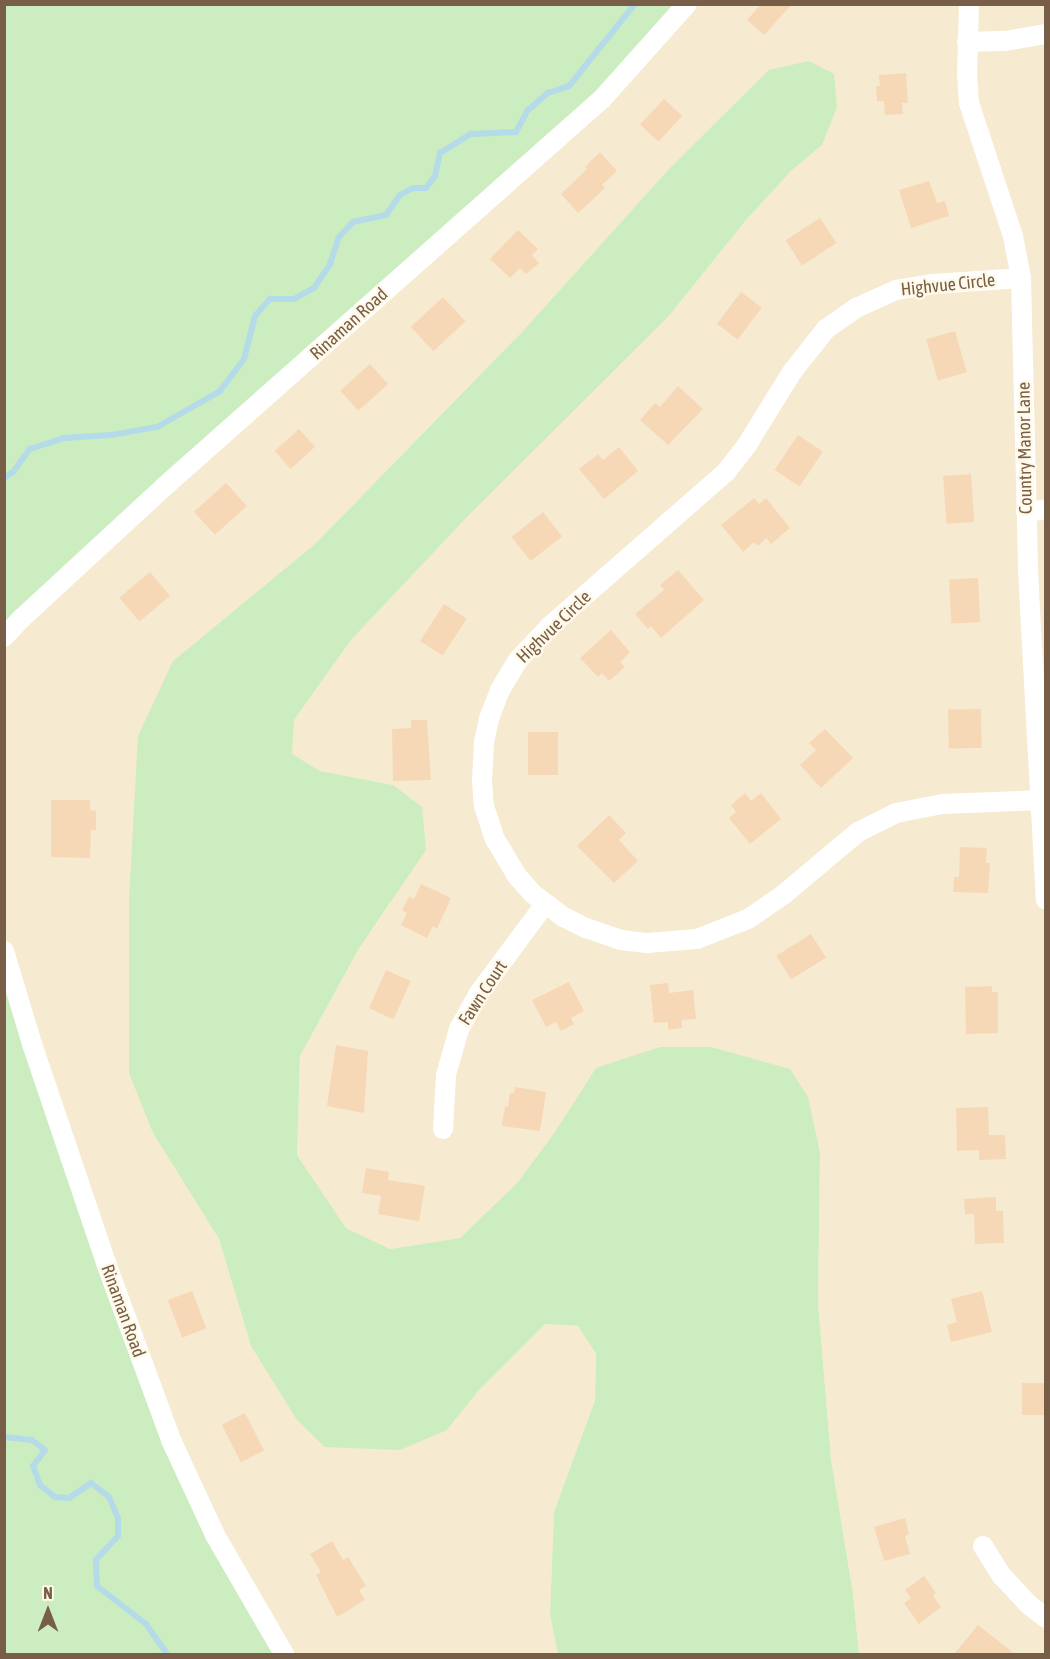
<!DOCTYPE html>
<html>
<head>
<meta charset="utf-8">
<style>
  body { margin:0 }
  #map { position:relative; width:1050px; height:1659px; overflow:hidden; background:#fef7e2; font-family:"Asap Condensed",sans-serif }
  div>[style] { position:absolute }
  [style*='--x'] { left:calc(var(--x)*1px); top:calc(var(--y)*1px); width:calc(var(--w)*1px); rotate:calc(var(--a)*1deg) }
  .residential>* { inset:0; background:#f6ead0 }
  .green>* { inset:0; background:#ccedbf }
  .stream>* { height:6px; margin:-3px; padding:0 3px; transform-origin:3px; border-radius:3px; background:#b5dbe9 }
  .building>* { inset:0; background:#f6d8b7; transform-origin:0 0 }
  .minor>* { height:20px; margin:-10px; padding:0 10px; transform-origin:10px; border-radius:10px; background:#fff }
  span { translate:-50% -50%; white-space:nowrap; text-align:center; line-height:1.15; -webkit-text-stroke:5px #fff9ea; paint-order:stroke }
  .street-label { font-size:18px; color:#785e46 }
  .frame { position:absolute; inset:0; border:6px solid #785e46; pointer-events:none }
  .north { position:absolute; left:18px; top:1581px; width:60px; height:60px; -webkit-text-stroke:4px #fff9ea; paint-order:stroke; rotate:0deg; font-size:16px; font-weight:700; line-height:24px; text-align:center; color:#785e46 }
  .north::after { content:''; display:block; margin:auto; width:21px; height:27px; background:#785e46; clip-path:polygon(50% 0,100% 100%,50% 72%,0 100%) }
</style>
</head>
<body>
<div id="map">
  <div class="residential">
    <i style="clip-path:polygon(687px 5px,1045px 5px,1045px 1654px,859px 1654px,853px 1594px,831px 1459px,818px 1302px,820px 1153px,711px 1047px,557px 1129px,518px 1182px,460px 1238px,390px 1249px,346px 1228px,297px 1155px,300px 1056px,358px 950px,390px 904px,393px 785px,320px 771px,291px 754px,294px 720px,351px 640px,468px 516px,668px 317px,746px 220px,791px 171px,822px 145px,669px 169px,522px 332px,315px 544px,173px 661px,129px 901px,153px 1133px,219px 1239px,251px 1346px,447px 1430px,479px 1390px,545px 1324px,578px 1326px,596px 1354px,595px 1400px,554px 1512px,550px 1615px,558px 1654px,284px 1654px,185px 1473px,5px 951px,5px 637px)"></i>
  </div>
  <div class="green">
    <i style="clip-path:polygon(5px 5px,687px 5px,661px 35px,5px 637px)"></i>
    <i style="clip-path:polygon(809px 61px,834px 74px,837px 107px,822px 145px,791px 171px,746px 220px,668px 317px,468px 516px,351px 640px,294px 720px,292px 754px,320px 771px,393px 785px,422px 807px,426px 850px,358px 950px,300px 1056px,297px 1155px,346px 1228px,390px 1249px,460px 1238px,518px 1182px,557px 1129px,596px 1068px,660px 1047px,711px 1047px,790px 1069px,808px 1097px,820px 1153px,818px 1302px,831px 1459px,853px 1594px,859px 1654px,558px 1654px,550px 1615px,554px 1512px,595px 1400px,596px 1354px,578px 1326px,545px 1324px,479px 1390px,447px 1430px,400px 1450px,325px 1447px,297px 1420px,251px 1346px,219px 1239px,153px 1133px,129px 1073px,129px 901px,138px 736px,173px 661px,315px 544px,522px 332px,669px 169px,769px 70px)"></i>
    <i style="clip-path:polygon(4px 951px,148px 1379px,284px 1654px,5px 1654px)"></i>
  </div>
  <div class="stream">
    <i style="--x:4;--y:478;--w:11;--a:-34"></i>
    <i style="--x:13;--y:472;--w:29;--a:-54"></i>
    <i style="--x:30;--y:449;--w:36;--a:-18"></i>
    <i style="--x:64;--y:438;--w:47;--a:-3.7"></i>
    <i style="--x:111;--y:435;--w:47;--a:-9.9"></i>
    <i style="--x:157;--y:427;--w:73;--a:-29.7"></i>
    <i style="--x:220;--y:391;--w:40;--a:-53"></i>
    <i style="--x:244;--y:359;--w:44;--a:-75.7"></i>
    <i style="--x:255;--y:316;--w:23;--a:-49"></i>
    <i style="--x:270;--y:299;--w:24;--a:0"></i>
    <i style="--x:294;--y:299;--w:23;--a:-29"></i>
    <i style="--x:314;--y:288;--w:29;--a:-56"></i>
    <i style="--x:330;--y:264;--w:28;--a:-72"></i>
    <i style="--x:339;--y:237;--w:21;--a:-47"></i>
    <i style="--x:353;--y:222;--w:34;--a:-12"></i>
    <i style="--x:386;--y:215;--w:24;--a:-55"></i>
    <i style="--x:400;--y:195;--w:15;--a:-28"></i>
    <i style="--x:413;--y:188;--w:13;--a:0"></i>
    <i style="--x:426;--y:188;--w:15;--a:-53"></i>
    <i style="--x:435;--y:176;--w:24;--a:-78"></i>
    <i style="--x:440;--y:153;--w:36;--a:-32"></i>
    <i style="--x:471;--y:134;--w:45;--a:-2.5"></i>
    <i style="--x:516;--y:132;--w:24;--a:-62"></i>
    <i style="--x:527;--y:111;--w:28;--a:-41"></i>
    <i style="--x:548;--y:93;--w:22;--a:-18"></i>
    <i style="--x:569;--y:86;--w:105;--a:-51.2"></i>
    <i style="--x:4;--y:1437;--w:28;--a:6"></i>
    <i style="--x:32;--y:1440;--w:16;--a:38"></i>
    <i style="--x:45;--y:1450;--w:20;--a:127"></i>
    <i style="--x:33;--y:1466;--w:20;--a:70"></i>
    <i style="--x:40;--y:1485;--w:19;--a:39"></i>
    <i style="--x:55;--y:1497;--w:14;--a:4"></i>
    <i style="--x:69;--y:1498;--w:27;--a:-34"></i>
    <i style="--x:91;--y:1483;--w:23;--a:38"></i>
    <i style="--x:109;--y:1497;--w:23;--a:67"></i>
    <i style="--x:118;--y:1518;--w:18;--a:90"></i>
    <i style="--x:118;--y:1536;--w:33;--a:133"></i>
    <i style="--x:96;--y:1560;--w:26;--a:88"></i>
    <i style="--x:97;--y:1586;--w:62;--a:37.8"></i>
    <i style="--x:146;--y:1624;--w:37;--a:55"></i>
  </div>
  <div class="building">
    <i style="clip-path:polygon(761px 4px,792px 4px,764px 35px,747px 20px)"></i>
    <i style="clip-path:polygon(906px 73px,908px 103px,902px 103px,903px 114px,885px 115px,884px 101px,877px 101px,876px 86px,880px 86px,879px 75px)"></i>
    <i style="left:664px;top:99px;width:25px;height:35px;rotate:43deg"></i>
    <i style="clip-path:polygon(600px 152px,617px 171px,602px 185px,605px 188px,578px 213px,561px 194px,587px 169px,585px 167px)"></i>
    <i style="clip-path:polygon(929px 181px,937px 203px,945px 201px,949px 216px,911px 228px,899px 190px)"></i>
    <i style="left:820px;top:218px;width:30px;height:41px;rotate:57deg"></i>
    <i style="clip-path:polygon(518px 230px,538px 249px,532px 255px,539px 263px,526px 274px,520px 268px,510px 278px,490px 259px)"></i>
    <i style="left:741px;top:292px;width:26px;height:40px;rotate:37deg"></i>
    <i style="left:443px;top:297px;width:33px;height:44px;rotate:47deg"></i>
    <i style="left:955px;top:331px;width:43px;height:30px;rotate:74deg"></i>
    <i style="left:370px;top:364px;width:27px;height:40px;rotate:48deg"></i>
    <i style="clip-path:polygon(678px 386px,703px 409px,668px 445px,640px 420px,655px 403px,660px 407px)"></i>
    <i style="left:299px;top:429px;width:24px;height:33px;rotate:48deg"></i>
    <i style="left:798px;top:435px;width:30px;height:42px;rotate:34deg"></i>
    <i style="clip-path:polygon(619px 447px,638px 471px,604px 499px,579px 469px,598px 454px,603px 460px)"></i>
    <i style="left:971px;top:474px;width:48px;height:28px;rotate:86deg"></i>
    <i style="left:226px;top:483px;width:31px;height:43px;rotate:48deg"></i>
    <i style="clip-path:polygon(754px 498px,759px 504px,766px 498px,790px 528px,771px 544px,766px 538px,758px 546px,754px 542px,743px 552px,721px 525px)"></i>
    <i style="left:543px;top:512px;width:31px;height:40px;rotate:52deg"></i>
    <i style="clip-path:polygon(678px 570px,704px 600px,661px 638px,651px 626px,648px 629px,635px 614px,664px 590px,660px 585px)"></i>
    <i style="left:150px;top:572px;width:31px;height:40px;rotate:50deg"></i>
    <i style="left:978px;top:578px;width:44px;height:29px;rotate:87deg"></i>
    <i style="left:444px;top:604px;width:27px;height:44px;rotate:33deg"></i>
    <i style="clip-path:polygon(611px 630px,630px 652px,620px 662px,625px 667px,609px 681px,602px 673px,598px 677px,580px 658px)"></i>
    <i style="left:981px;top:709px;width:39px;height:33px;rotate:89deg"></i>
    <i style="clip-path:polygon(411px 720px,427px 720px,431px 780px,393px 781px,392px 729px,411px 728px)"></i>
    <i style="clip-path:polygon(825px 729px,853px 758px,821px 788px,800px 765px,816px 750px,809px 743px)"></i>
    <i style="left:528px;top:732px;width:30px;height:43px"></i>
    <i style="clip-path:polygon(745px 793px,751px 801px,761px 793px,781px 819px,750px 844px,729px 818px,736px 812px,731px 805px)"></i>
    <i style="clip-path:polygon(51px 800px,90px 800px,90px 810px,96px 811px,96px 830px,91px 830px,90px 858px,51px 857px)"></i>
    <i style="clip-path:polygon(609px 815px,626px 833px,619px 840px,638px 861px,614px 883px,577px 846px)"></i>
    <i style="clip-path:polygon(960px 847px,987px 848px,986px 863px,990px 863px,988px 893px,953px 892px,954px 877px,959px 877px)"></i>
    <i style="clip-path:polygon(421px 884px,451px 898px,437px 929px,433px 926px,427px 938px,401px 925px,407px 913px,402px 910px,409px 897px,414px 899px)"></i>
    <i style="left:811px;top:934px;width:28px;height:41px;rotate:58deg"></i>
    <i style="left:386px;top:970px;width:27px;height:42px;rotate:24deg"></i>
    <i style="clip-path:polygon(569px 982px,584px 1011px,571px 1018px,574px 1024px,561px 1031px,556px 1022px,546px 1027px,532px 1000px)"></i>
    <i style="clip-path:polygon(668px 983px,669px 993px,693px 990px,696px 1019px,682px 1020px,682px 1028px,668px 1030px,668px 1022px,654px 1023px,650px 985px)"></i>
    <i style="clip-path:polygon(992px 986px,992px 992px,998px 992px,998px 1033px,966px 1034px,965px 987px)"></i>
    <i style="clip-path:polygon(336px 1045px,368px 1051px,364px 1113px,327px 1106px)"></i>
    <i style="clip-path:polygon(515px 1087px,546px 1092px,540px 1131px,502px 1126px,505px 1106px,508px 1107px,510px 1093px,514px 1093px)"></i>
    <i style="clip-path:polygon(988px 1107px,989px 1135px,1005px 1135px,1006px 1159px,979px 1160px,979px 1150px,957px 1151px,956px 1108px)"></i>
    <i style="clip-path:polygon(366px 1168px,389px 1172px,388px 1180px,425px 1186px,419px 1221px,378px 1214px,381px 1196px,362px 1193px)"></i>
    <i style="clip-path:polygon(996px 1197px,996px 1211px,1003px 1211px,1004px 1243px,975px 1244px,974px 1214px,965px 1214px,964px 1199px)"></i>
    <i style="left:192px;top:1291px;width:40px;height:26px;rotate:69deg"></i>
    <i style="clip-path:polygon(982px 1291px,992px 1332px,951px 1342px,947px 1325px,957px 1322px,951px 1299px)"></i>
    <i style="left:1046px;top:1383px;width:32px;height:24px;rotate:90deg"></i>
    <i style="left:245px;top:1413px;width:42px;height:26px;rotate:63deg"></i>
    <i style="clip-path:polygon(905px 1518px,909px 1534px,905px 1536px,910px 1554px,884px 1561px,874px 1527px)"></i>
    <i style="clip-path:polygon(332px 1541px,343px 1560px,348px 1557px,366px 1586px,359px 1590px,365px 1600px,337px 1617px,316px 1575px,321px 1572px,310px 1554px)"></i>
    <i style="clip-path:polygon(924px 1576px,936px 1593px,933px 1595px,941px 1607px,919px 1624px,904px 1603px,911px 1598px,905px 1590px)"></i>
    <i style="clip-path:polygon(978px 1625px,1015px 1654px,954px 1654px)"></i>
  </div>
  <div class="minor">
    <i style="--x:969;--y:4;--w:70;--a:91.6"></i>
    <i style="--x:967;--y:74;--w:29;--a:86"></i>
    <i style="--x:969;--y:103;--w:140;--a:71.7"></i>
    <i style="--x:1013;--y:236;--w:43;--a:79.2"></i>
    <i style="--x:1021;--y:278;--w:293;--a:88.6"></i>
    <i style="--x:1028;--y:571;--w:329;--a:86.9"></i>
    <i style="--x:967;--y:42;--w:38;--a:-2"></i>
    <i style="--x:1005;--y:41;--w:42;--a:-9.7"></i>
    <i style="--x:1021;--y:278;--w:88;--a:176.1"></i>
    <i style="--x:933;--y:284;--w:37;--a:171"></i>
    <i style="--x:896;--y:290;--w:44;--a:155.8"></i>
    <i style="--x:856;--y:308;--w:37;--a:145"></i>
    <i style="--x:826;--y:329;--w:55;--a:128.3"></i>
    <i style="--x:792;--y:372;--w:86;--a:121.7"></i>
    <i style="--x:747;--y:445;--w:34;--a:128"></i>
    <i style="--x:726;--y:472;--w:235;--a:138.8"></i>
    <i style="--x:549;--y:627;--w:45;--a:133.2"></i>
    <i style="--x:518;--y:660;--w:35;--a:121"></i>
    <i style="--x:500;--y:690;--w:31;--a:111"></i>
    <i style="--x:489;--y:719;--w:24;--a:102"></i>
    <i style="--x:484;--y:742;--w:38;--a:93"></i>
    <i style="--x:482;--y:780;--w:26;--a:86"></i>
    <i style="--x:484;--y:806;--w:35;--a:72"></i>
    <i style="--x:495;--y:839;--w:43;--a:59.3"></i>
    <i style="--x:517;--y:876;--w:24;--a:48"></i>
    <i style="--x:533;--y:894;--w:39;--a:37"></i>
    <i style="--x:564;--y:917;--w:25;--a:27"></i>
    <i style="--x:586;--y:928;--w:37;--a:19"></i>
    <i style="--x:621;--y:940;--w:26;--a:7"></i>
    <i style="--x:647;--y:943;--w:50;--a:-4.6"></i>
    <i style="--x:697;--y:939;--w:55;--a:-21.4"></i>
    <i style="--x:748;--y:919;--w:42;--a:-34.4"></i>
    <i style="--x:783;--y:895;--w:98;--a:-40"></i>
    <i style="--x:858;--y:832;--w:42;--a:-26.6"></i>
    <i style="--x:896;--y:813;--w:47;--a:-11.1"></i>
    <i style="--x:942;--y:804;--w:98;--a:-2.3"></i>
    <i style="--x:1026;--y:511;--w:20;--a:-3"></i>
    <i style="--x:4;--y:637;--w:26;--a:-47"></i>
    <i style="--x:22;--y:618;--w:195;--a:-42.7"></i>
    <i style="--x:165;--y:486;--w:584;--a:-41.53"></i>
    <i style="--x:602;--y:99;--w:127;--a:-48.2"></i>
    <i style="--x:4;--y:951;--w:97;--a:73.2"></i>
    <i style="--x:32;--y:1044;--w:231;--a:71.3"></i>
    <i style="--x:106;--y:1263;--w:189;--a:69.8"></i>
    <i style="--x:171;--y:1440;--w:105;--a:65.1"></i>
    <i style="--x:215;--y:1535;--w:138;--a:59.9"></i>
    <i style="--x:443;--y:1129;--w:54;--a:-86.8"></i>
    <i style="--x:446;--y:1075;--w:48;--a:-74.2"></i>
    <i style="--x:459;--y:1029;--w:41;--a:-60.9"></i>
    <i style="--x:479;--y:993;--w:111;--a:-53.4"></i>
    <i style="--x:983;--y:1546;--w:36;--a:58"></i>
    <i style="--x:1002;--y:1576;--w:38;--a:47"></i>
    <i style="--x:1028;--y:1604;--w:23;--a:38"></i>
  </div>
  <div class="street-label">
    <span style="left:948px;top:285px;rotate:-6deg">Highvue Circle</span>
    <span style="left:349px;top:324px;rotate:-42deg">Rinaman Road</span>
    <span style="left:1025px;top:448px;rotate:-91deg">Country Manor Lane</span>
    <span style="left:554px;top:627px;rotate:-44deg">Highvue Circle</span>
    <span style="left:483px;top:993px;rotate:-57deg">Fawn Court</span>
    <span style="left:123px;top:1311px;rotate:70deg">Rinaman Road</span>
  </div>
  <div class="frame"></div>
  <div class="north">N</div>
</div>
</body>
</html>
